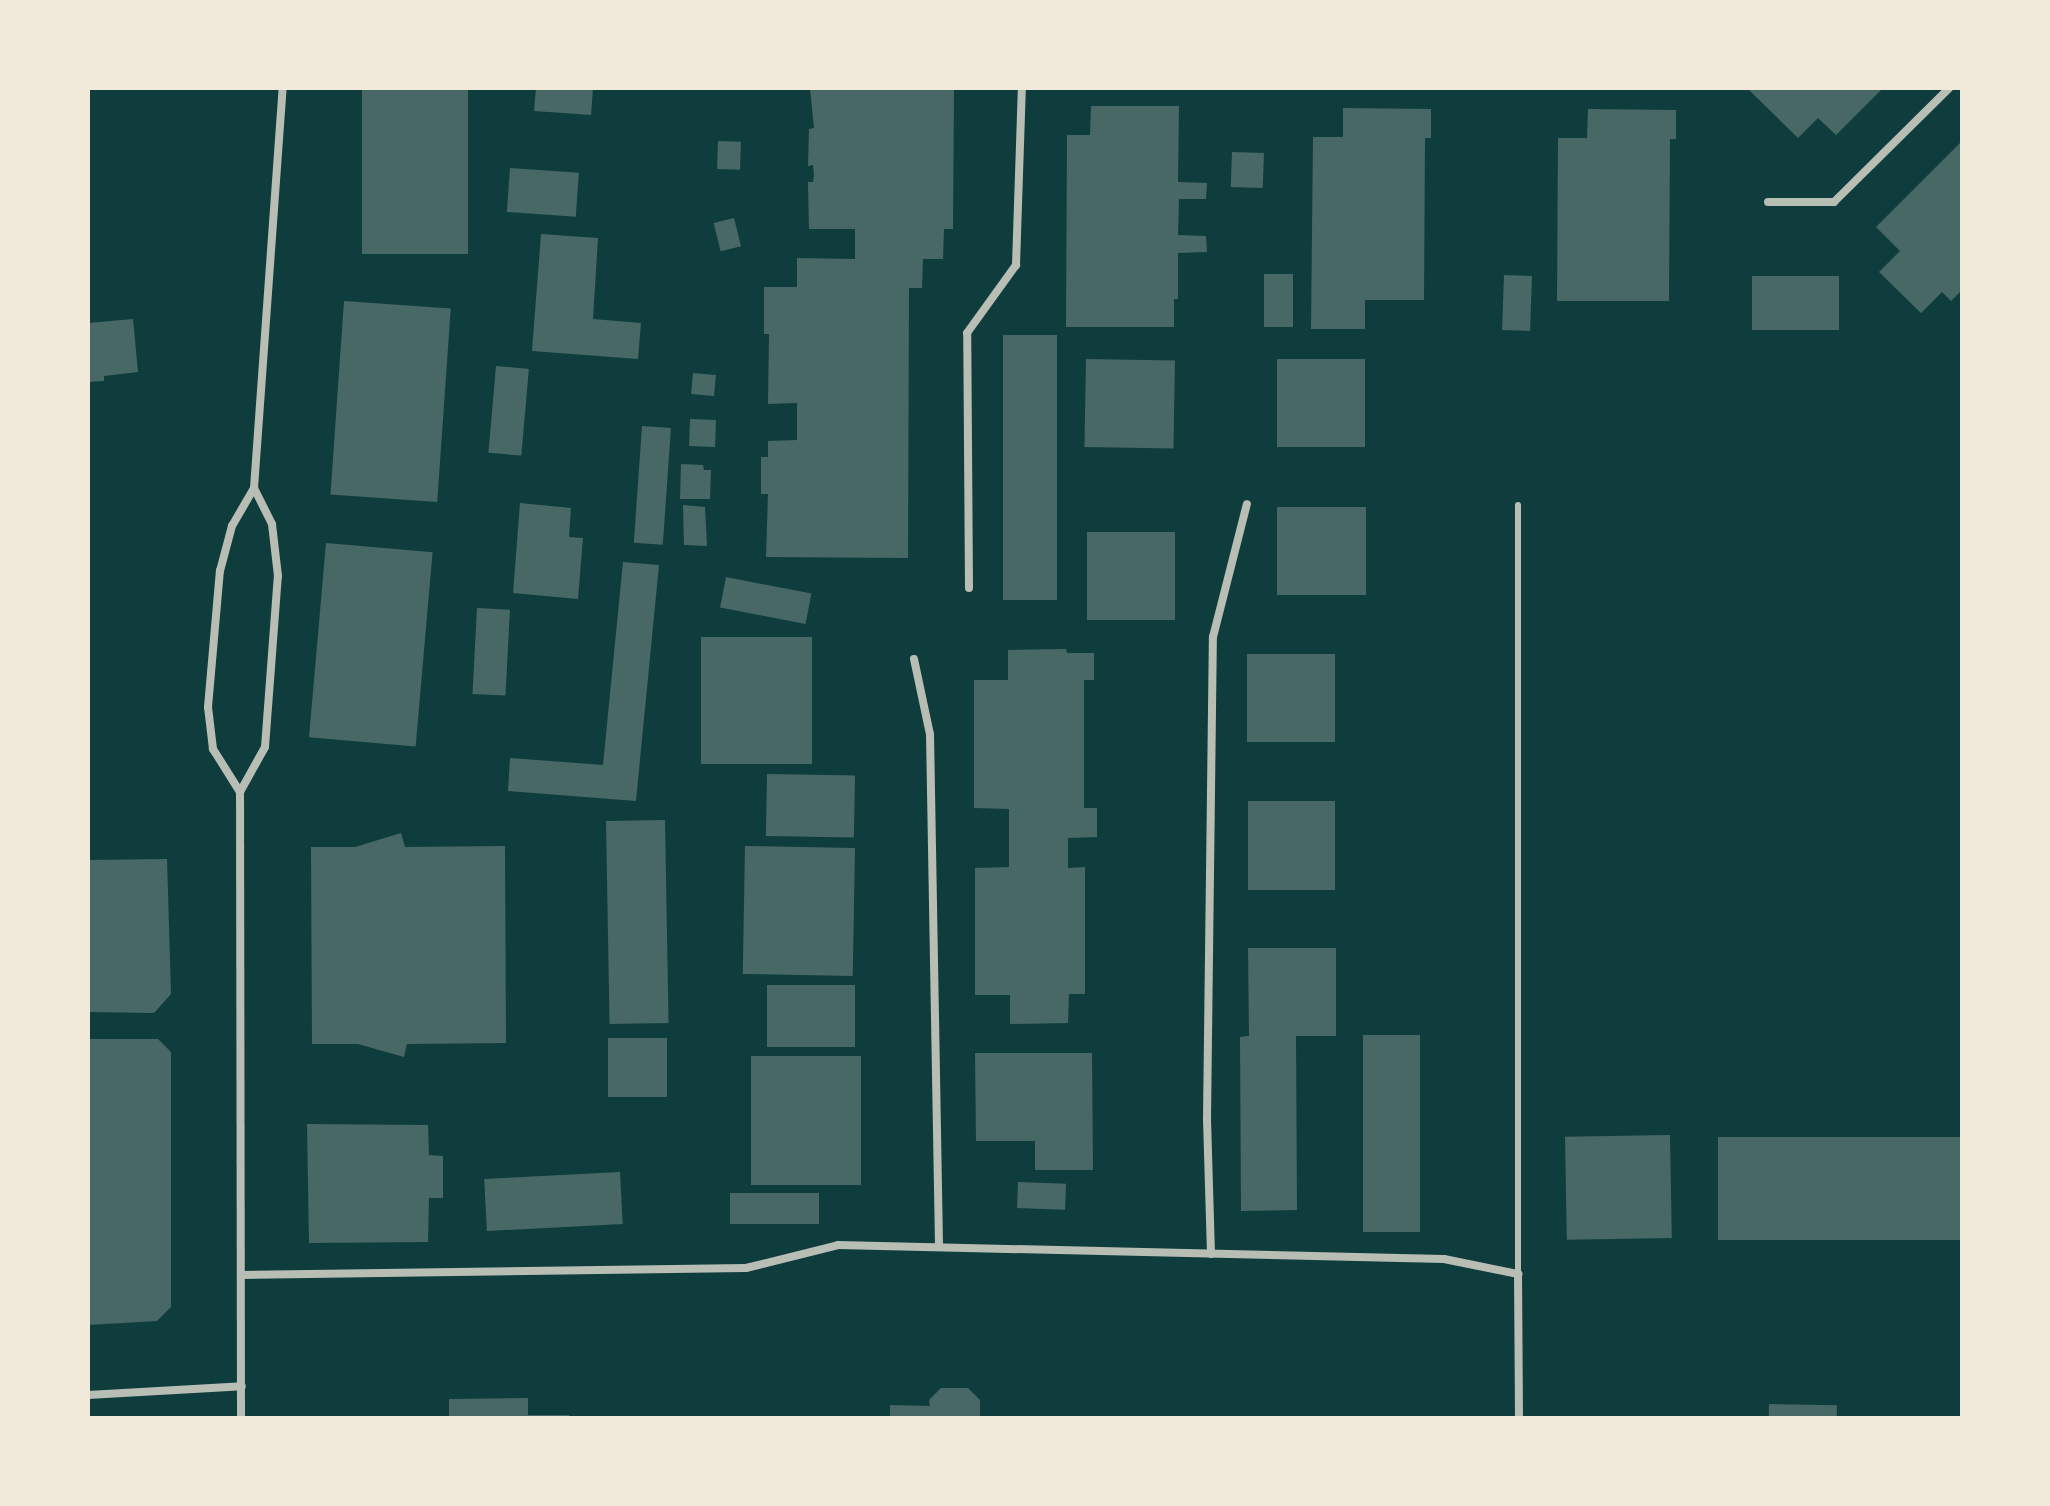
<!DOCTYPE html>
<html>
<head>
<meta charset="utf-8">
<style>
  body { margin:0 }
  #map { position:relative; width:2050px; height:1506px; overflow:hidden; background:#0f3d3e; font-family:Helvetica,sans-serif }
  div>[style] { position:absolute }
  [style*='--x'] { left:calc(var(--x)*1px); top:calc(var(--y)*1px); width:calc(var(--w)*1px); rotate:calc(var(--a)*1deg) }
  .building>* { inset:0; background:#486865; transform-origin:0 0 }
  .service>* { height:6px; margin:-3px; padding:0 3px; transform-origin:3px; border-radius:3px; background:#b8beb3 }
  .minor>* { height:8px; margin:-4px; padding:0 4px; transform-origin:4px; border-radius:4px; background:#b8beb3 }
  span { translate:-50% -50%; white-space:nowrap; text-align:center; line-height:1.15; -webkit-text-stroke:8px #f1e9da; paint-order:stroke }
  .frame { position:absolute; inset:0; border:90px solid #f1e9da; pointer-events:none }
</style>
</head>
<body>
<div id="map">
  <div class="building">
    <i style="left:362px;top:88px;width:106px;height:166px"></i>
    <i style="clip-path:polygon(536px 88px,593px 88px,591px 115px,534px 111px)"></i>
    <i style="clip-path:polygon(810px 88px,954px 88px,953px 229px,944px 229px,943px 259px,923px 259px,922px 288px,909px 288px,908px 558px,766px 557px,768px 494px,761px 494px,761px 457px,768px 457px,768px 441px,797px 440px,797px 403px,768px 404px,769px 334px,764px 334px,764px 287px,797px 287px,797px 258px,855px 259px,855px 229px,809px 229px,808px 182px,813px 182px,814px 174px,813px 165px,808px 166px,809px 129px,814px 128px)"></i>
    <i style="clip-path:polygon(1747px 88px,1883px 88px,1836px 135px,1818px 118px,1798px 138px)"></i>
    <i style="clip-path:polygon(1091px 106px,1179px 106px,1178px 182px,1207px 183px,1206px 199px,1179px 199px,1178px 235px,1206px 236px,1207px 252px,1178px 253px,1178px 299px,1174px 299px,1174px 327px,1066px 327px,1067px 135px,1090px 135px)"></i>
    <i style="clip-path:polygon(1343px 108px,1431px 109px,1431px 138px,1425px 138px,1424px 300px,1365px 300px,1365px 329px,1311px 329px,1313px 137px,1343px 137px)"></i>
    <i style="clip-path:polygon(1588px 109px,1676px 110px,1676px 139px,1670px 139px,1669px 301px,1557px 301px,1558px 138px,1587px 138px)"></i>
    <i style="left:718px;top:141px;width:23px;height:28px;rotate:2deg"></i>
    <i style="clip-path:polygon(1962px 141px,1962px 290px,1951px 301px,1942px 292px,1921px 313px,1879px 272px,1900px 251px,1876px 227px)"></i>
    <i style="left:1232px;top:152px;width:32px;height:35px;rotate:2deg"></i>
    <i style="left:510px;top:168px;width:69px;height:44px;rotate:4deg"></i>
    <i style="left:734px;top:218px;width:29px;height:21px;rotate:76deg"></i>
    <i style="clip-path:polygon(541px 234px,598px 238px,593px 319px,641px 323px,638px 359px,532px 351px)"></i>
    <i style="left:1264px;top:274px;width:29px;height:53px"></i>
    <i style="left:1504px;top:275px;width:28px;height:55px;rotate:2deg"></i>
    <i style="left:1752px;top:276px;width:87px;height:54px"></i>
    <i style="left:344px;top:301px;width:107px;height:194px;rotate:4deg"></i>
    <i style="clip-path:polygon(133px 319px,138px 372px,104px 376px,104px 381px,88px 382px,88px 323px)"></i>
    <i style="left:1003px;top:335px;width:54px;height:265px"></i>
    <i style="left:1086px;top:359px;width:89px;height:88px;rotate:1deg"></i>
    <i style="left:1277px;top:359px;width:88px;height:88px"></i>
    <i style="left:496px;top:366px;width:33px;height:87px;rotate:5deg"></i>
    <i style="left:693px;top:373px;width:23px;height:21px;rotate:5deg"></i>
    <i style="left:690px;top:419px;width:26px;height:27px;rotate:2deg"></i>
    <i style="left:642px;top:426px;width:29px;height:117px;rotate:4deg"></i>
    <i style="clip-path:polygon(681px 464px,703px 465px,704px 470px,711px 470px,710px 499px,680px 499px)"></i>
    <i style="clip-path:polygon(520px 503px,571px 508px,569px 537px,583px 538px,578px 599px,513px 593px)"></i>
    <i style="clip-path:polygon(683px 505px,705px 507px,707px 546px,684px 545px)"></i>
    <i style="left:1277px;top:507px;width:89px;height:88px"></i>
    <i style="left:1175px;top:532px;width:88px;height:88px;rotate:90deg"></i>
    <i style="left:326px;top:543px;width:107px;height:195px;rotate:5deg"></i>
    <i style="clip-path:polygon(623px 562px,659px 565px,636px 801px,508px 791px,510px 758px,603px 765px)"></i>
    <i style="left:726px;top:577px;width:87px;height:31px;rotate:11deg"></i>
    <i style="left:477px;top:608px;width:33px;height:86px;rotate:3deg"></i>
    <i style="left:812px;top:637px;width:127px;height:111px;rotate:90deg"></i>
    <i style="clip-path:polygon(1066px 649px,1067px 653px,1094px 653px,1094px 680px,1084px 680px,1084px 808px,1097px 808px,1097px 837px,1068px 838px,1068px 868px,1085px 867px,1085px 994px,1069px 994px,1068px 1023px,1010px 1024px,1010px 995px,975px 995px,975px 868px,1009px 867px,1009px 809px,974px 808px,974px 680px,1008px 680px,1008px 650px)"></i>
    <i style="left:1335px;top:654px;width:88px;height:88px;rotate:90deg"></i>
    <i style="left:767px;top:774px;width:88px;height:62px;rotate:1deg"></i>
    <i style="left:1248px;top:801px;width:87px;height:89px"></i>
    <i style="left:665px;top:820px;width:203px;height:59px;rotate:89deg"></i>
    <i style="clip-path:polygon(401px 833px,405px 847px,505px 846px,506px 1043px,407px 1044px,404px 1057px,358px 1044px,312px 1044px,311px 847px,355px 847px)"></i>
    <i style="left:745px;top:846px;width:110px;height:128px;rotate:1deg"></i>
    <i style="clip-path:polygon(167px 859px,171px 994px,154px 1013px,88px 1012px,88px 860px)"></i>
    <i style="clip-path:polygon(1248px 948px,1336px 948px,1336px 1036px,1296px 1036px,1297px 1210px,1241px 1211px,1240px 1037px,1249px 1036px)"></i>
    <i style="left:767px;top:985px;width:88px;height:62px"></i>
    <i style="left:1420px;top:1035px;width:197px;height:57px;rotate:90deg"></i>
    <i style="left:667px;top:1038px;width:59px;height:59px;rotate:90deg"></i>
    <i style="clip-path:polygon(88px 1039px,158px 1039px,171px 1052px,171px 1307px,157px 1321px,88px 1325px)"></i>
    <i style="clip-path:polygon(975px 1053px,1092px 1053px,1093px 1170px,1035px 1170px,1035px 1141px,976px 1141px)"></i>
    <i style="left:861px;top:1056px;width:129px;height:110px;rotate:90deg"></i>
    <i style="clip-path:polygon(307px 1124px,428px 1125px,429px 1155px,443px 1156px,443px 1198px,429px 1198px,428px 1242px,309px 1243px)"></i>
    <i style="left:1670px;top:1135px;width:103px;height:105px;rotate:89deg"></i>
    <i style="left:1962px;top:1137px;width:103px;height:244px;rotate:90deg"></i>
    <i style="left:620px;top:1172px;width:52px;height:136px;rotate:87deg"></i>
    <i style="left:1018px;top:1182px;width:48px;height:26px;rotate:2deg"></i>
    <i style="left:730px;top:1193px;width:89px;height:31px"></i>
    <i style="clip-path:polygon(941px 1388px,968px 1388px,980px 1400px,980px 1418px,890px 1418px,890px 1405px,930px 1406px,929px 1400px)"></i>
    <i style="clip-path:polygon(528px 1398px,528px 1415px,569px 1415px,569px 1418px,449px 1418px,449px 1399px)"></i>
    <i style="left:1769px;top:1404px;width:68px;height:14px;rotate:1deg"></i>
  </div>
  <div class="service">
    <i style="--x:1518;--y:1274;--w:769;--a:-90"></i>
  </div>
  <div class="minor">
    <i style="--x:1768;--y:202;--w:66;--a:0"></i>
    <i style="--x:1834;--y:202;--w:162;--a:-44.7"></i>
    <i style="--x:969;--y:588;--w:255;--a:-90.4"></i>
    <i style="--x:967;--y:333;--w:84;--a:-54.2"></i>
    <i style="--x:1016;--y:265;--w:177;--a:-88.1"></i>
    <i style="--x:914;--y:659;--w:77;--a:78"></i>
    <i style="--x:930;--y:734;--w:513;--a:88.99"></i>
    <i style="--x:240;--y:792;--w:51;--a:-122.1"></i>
    <i style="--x:213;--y:749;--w:42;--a:-96.8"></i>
    <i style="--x:208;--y:707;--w:137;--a:-85"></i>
    <i style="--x:220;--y:571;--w:47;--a:-75.1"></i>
    <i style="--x:232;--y:526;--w:44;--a:-59.9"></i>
    <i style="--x:254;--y:488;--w:401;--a:-85.9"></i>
    <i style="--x:1211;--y:1254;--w:135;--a:-91.7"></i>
    <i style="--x:1207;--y:1119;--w:482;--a:-89.3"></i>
    <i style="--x:1213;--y:637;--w:137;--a:-75.7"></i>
    <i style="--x:242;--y:1275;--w:504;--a:-0.8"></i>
    <i style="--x:746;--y:1268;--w:95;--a:-14"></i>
    <i style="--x:838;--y:1245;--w:606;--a:1.32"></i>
    <i style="--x:1444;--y:1259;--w:76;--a:11.5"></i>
    <i style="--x:1518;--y:1274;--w:144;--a:89.6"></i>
    <i style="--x:88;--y:1395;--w:154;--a:-3.3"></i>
    <i style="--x:241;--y:1418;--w:626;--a:-90.09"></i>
    <i style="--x:240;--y:792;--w:51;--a:-60.9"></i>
    <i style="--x:265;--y:747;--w:171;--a:-85.7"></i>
    <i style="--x:278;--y:576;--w:52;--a:-96.6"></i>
    <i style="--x:272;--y:524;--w:40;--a:-116.6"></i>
  </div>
  <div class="frame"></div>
</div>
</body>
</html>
